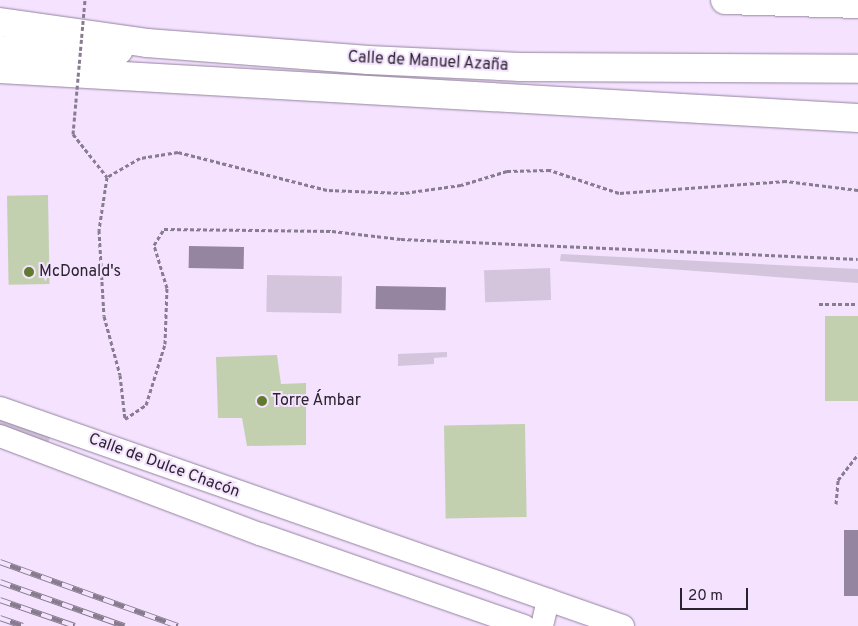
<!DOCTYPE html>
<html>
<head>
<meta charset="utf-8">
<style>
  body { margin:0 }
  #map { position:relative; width:858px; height:626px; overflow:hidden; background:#f4e2ff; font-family:Overpass,sans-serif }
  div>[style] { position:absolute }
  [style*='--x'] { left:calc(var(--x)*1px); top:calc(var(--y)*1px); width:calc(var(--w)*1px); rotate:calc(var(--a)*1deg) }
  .green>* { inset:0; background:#d4c5dd; transform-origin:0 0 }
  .water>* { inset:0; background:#9685a1; transform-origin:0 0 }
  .building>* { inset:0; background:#c3d0b0; transform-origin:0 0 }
  .path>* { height:3px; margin-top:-1.5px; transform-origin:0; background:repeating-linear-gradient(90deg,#887c90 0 4px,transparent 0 6.5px) }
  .roads { filter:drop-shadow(0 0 1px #93839e) drop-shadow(0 0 1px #93839e) }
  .street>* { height:22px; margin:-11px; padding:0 11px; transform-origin:11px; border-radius:11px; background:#fff }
  .highway>* { height:28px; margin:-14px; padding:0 14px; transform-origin:14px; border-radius:14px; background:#fff }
  .rail>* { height:5.5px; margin-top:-2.75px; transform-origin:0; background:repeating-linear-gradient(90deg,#f4e2ff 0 11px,#877b8e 0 22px); box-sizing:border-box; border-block:1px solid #877b8e }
  .path-bridge>* { height:3px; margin-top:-1.5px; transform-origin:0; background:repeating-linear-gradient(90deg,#887c90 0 4px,transparent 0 6.5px) }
  .dots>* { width:14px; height:14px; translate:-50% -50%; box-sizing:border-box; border:2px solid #f4e2ff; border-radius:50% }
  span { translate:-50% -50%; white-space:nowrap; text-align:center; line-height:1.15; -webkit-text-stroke:4px #f4e2ff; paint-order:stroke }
  .street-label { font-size:16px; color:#2a232e }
  .poi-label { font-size:16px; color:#2a232e }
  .left { translate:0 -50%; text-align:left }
  .scale { position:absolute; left:680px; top:588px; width:68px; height:22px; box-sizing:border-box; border:2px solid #2a232e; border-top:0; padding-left:6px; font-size:15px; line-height:18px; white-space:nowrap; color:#2a232e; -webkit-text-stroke:4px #f4e2ff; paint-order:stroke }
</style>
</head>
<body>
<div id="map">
  <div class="green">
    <i style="clip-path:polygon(561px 254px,858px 269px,858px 283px,560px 261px)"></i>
    <i style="left:550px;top:268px;width:32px;height:66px;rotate:88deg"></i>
    <i style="left:267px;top:275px;width:75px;height:37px;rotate:1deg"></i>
    <i style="clip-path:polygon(447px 352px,447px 357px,434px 358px,434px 364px,398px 366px,398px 354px)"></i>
    <i style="clip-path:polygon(0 418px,51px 436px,46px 447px,0 430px)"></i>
  </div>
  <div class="water">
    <i style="left:189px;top:246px;width:55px;height:22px;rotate:1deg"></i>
    <i style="left:376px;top:286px;width:70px;height:23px;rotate:1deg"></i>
    <i style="left:858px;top:530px;width:66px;height:14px;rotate:90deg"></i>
  </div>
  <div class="building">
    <i style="left:48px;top:195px;width:89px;height:41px;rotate:89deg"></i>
    <i style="left:825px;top:316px;width:33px;height:85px"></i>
    <i style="clip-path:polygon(277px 355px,281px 384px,306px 383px,306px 445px,247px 446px,242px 418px,218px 418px,216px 357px)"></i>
    <i style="left:525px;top:424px;width:93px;height:81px;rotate:89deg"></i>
  </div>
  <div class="path">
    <i style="--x:73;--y:134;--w:55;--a:51.7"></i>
    <i style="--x:858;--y:190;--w:73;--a:-172.9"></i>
    <i style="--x:786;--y:181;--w:167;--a:175.9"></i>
    <i style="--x:619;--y:193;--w:73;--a:-161.6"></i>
    <i style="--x:550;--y:170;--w:43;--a:178.7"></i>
    <i style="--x:507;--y:171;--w:48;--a:163.1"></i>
    <i style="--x:461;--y:185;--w:58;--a:172"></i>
    <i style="--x:404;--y:193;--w:77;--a:-177.8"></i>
    <i style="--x:327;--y:190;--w:154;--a:-165.7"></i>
    <i style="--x:178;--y:152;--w:38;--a:171"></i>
    <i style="--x:140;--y:158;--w:38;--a:150"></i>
    <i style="--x:107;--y:177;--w:54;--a:98.6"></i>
    <i style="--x:99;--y:230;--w:86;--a:86.7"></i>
    <i style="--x:104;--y:316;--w:61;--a:74.8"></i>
    <i style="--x:120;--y:375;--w:44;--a:83.5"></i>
    <i style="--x:125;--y:419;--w:25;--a:-34"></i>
    <i style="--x:146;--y:405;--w:64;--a:-72.7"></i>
    <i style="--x:165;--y:344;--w:56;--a:-88"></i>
    <i style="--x:167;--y:288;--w:45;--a:-106.8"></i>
    <i style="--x:154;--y:245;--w:19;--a:-58"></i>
    <i style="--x:164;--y:229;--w:168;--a:0.7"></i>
    <i style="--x:332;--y:231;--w:69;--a:6.6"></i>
    <i style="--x:401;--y:239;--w:457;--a:2.5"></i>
    <i style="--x:819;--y:304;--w:39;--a:0"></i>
    <i style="--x:836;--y:504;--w:24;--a:-85"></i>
    <i style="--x:838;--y:480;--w:33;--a:-52"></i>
  </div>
  <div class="roads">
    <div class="street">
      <i style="--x:0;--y:408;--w:660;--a:19.29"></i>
      <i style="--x:0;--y:436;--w:278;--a:20.7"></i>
      <i style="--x:260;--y:534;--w:280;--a:19.2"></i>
      <i style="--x:542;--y:626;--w:27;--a:-77"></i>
    </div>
    <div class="highway">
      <i style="--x:725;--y:0;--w:133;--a:1.7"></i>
      <i style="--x:0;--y:22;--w:148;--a:8.1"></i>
      <i style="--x:147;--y:43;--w:222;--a:4.4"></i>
      <i style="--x:368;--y:60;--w:152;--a:2.6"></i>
      <i style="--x:520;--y:67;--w:338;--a:0.3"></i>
      <i style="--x:0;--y:50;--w:99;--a:2.3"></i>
      <i style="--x:99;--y:54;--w:20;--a:-11"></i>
      <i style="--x:0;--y:69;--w:859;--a:3.27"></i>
    </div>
  </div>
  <div class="rail">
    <i style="--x:0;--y:562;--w:189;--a:19.8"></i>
    <i style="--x:0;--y:582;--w:132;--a:19.5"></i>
    <i style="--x:0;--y:600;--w:79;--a:19.1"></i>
    <i style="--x:0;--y:618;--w:24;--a:19"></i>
  </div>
  <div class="path-bridge">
    <i style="--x:73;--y:134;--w:135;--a:-84.9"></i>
  </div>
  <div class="dots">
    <i style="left:29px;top:272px;background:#617b2e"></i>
    <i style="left:262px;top:401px;background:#617b2e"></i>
  </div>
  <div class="street-label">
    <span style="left:428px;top:62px;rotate:3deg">Calle de Manuel Azaña</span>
    <span style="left:164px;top:466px;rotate:20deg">Calle de Dulce Chacón</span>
  </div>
  <div class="poi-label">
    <span class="left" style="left:39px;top:272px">McDonald's</span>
    <span class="left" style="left:272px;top:401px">Torre Ámbar</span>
  </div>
  <div class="scale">20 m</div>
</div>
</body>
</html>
